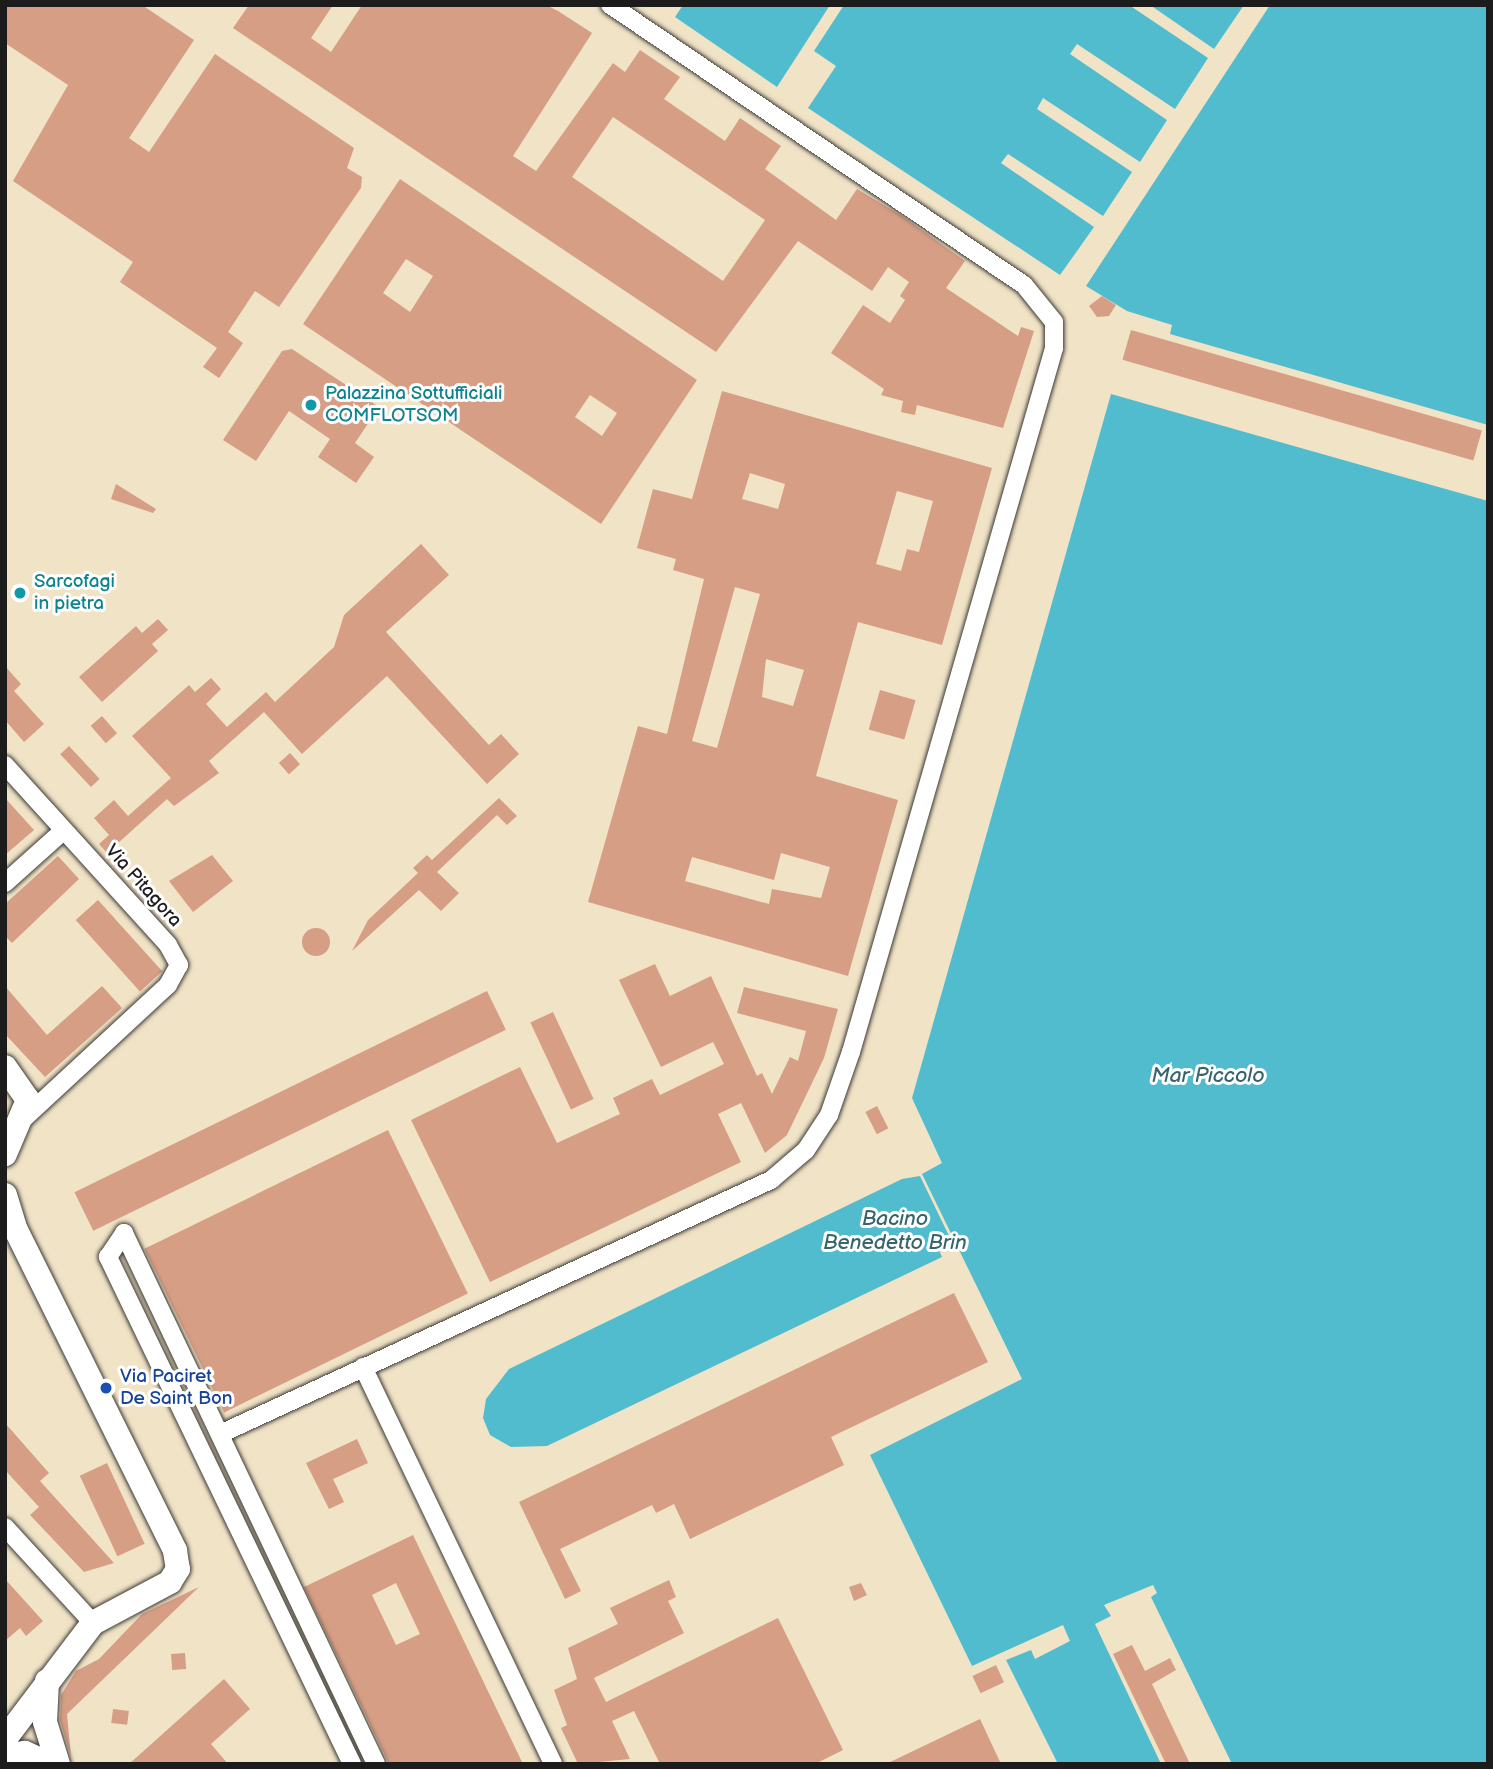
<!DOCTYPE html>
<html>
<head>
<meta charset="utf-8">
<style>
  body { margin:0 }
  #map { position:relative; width:1493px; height:1769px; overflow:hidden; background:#f1e3c6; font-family:"Balsamiq Sans",sans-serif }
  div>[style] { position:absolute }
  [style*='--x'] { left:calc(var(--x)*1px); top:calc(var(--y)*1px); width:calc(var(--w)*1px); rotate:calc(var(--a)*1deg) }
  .water>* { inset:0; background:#52bccf }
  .building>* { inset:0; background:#d69e85; transform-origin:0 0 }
  .round { border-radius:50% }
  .roads { filter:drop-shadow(0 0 2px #3c3a36) drop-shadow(0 0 2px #3c3a36) }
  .minor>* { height:18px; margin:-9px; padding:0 9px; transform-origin:9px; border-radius:9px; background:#fff }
  .secondary>* { height:24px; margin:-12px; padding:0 12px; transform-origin:12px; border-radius:12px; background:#fff }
  .dots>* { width:19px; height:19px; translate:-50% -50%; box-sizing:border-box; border:4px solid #fff; border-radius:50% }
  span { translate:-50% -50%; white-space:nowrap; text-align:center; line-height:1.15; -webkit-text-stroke:6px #fff; paint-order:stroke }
  .culture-label { font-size:19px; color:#0d838f }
  .left { translate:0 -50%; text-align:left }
  .street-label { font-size:19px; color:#1c1c1c }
  .transit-label { font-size:19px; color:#164399 }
  .water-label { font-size:21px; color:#34646d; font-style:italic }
  .frame { position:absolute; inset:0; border:7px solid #1c1c1c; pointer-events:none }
</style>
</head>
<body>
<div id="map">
  <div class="water">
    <i style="clip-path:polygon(683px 5px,830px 5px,777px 87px,675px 17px)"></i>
    <i style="clip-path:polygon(844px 5px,1129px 5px,1208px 58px,1175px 109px,1077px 44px,1070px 54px,1167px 120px,1140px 162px,1043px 98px,1037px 109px,1132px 172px,1103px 216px,1008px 154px,1001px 163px,1094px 227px,1060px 275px,808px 108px,836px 66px,814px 51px)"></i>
    <i style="clip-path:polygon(1150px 5px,1244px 5px,1214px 49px)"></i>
    <i style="clip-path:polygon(1270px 5px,1488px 5px,1488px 425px,1170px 334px,1172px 325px,1127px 311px,1086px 286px)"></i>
    <i style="clip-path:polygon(1111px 394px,1488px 501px,1488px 1764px,1232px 1764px,1151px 1597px,1157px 1593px,1153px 1585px,1104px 1605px,1111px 1616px,1095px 1624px,1161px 1764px,1058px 1764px,1006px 1660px,1031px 1650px,1035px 1659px,1070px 1641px,1063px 1625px,972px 1666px,870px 1455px,1022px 1379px,922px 1174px,942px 1163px,912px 1098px)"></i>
    <i style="clip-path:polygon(920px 1176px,953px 1244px,939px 1250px,942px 1257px,547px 1446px,511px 1447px,490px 1435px,483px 1418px,486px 1399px,509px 1369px,902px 1179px)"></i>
  </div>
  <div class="building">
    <i style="clip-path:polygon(5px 5px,142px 5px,194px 40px,129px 138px,149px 152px,215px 54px,354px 148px,347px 168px,362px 177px,361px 188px,279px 307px,255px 291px,228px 332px,243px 343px,219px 378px,203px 367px,217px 348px,120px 282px,133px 262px,13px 181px,68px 85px,5px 43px)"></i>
    <i style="clip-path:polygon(evenodd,249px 5px,333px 5px,311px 38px,331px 52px,362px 5px,546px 5px,558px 11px,592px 33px,513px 156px,536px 171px,613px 63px,625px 72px,640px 50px,680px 77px,664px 99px,725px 141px,740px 118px,781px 146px,765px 169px,836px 220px,857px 189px,902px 216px,965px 261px,946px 288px,1018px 336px,1021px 327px,1034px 331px,1003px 428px,917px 405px,915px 415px,901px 412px,903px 401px,881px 395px,884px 389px,831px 353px,863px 305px,890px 323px,905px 300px,900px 296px,909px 282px,888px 267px,872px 291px,798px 241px,716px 352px,233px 28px,249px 5px,613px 117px,765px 220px,723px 281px,572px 177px,613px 117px)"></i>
    <i style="clip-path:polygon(evenodd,400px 179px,697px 380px,601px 524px,303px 324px,400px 179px,406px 259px,433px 276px,410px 312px,383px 293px,406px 259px,400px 179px,590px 395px,617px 413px,602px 436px,575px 417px,590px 395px)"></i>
    <i style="clip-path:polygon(1102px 296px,1116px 305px,1109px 316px,1097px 317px,1089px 306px)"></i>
    <i style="left:1131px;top:330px;width:365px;height:31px;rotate:16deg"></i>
    <i style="clip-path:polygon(292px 349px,379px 407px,355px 443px,374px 457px,356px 483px,318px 457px,330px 439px,289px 411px,256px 461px,223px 440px,282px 351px)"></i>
    <i style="clip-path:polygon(evenodd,722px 391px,992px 468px,942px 645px,858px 622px,816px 776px,898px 800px,848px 976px,588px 902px,638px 726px,667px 734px,704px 579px,673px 570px,676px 559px,637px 548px,653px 489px,692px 499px,722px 391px,750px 473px,785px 484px,778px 509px,742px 499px,750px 473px,722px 391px,897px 491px,933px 501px,919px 552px,907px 549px,901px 571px,876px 564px,897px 491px,722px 391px,735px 587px,760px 594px,717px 748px,692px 741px,735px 587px,722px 391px,766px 659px,804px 670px,793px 706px,762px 697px,766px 659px,722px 391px,781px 853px,830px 867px,821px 898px,772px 889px,769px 904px,685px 881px,692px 857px,774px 880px,781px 853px)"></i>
    <i style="clip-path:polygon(116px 484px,156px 509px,153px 513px,111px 499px)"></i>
    <i style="clip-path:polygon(421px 544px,449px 575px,386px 632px,489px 745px,501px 734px,519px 754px,487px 784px,387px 676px,302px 754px,264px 712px,209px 761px,219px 773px,174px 806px,167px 799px,107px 853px,99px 844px,109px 835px,94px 818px,114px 800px,128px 816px,171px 778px,132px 736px,189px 685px,195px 692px,211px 678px,221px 689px,206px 704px,227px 727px,266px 692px,275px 702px,334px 647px,344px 615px)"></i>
    <i style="clip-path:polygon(158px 619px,168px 630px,152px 644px,158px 651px,102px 702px,79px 677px,136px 626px,142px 633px)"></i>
    <i style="clip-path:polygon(5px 666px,21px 684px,14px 691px,44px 724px,24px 742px,5px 720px)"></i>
    <i style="left:880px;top:690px;width:37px;height:41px;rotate:16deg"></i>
    <i style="left:102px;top:716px;width:23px;height:15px;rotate:49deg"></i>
    <i style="left:69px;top:746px;width:45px;height:12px;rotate:47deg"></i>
    <i style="left:290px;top:753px;width:15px;height:15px;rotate:48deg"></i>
    <i style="clip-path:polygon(5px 798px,34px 830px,5px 855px)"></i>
    <i style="clip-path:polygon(499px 798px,517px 816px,507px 825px,497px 815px,437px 872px,459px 893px,441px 911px,419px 890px,352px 951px,368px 920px,418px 873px,413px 868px,427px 855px,432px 860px)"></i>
    <i style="clip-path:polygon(212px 855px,233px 881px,193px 912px,169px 881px)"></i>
    <i style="clip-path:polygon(58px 856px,79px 879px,12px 943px,5px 936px,5px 904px)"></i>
    <i style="left:98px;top:900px;width:96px;height:30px;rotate:48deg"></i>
    <i class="round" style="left:302px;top:928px;width:28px;height:28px"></i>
    <i style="clip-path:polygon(655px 964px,670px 996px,711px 976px,757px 1076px,762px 1073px,772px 1094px,790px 1057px,798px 1061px,806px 1031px,737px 1013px,744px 987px,838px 1009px,824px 1058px,787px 1135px,765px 1153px,741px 1103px,718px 1114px,741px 1162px,490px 1282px,411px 1120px,520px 1067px,557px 1143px,620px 1114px,613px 1098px,652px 1079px,660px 1095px,724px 1064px,713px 1042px,661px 1067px,619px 980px)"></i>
    <i style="clip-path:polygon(5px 986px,47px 1035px,102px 986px,122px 1008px,45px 1077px,5px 1034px)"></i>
    <i style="left:487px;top:991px;width:43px;height:459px;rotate:64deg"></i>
    <i style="left:553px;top:1012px;width:96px;height:25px;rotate:65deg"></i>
    <i style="left:877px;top:1106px;width:25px;height:13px;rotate:63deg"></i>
    <i style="left:388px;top:1130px;width:182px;height:271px;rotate:64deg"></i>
    <i style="clip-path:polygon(954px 1293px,988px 1362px,831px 1437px,844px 1465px,690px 1539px,674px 1504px,656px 1513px,652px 1505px,560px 1549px,581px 1591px,565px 1599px,519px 1502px)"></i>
    <i style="clip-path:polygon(5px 1423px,49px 1473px,40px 1481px,114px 1563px,84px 1572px,30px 1515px,39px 1507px,5px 1470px)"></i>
    <i style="clip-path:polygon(357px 1439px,368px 1463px,333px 1479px,344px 1502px,329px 1509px,306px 1463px)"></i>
    <i style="left:107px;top:1463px;width:89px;height:30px;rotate:65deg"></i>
    <i style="clip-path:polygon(evenodd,413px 1535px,523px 1764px,389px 1764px,304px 1587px,413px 1535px,396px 1583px,420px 1634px,396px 1645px,372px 1595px,396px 1583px)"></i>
    <i style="clip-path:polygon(5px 1579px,43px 1621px,26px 1636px,20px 1628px,5px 1641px)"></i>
    <i style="clip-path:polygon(669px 1580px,676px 1597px,668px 1601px,684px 1633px,594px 1678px,606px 1702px,778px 1618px,843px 1750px,815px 1764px,660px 1764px,634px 1711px,612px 1721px,630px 1759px,578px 1764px,561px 1728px,567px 1725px,554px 1690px,577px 1679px,568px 1648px,618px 1624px,610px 1608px)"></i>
    <i style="clip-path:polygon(861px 1583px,867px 1595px,854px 1601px,849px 1587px)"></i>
    <i style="clip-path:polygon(199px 1587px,67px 1714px,71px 1757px,60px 1720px,61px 1695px,76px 1671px,99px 1659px,142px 1614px)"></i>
    <i style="clip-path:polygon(1132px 1645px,1145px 1671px,1170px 1658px,1176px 1670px,1152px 1684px,1190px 1764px,1166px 1764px,1113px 1654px)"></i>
    <i style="left:185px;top:1653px;width:16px;height:14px;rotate:86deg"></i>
    <i style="left:996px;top:1665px;width:19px;height:26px;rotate:65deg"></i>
    <i style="clip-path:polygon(224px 1679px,250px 1709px,211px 1744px,228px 1764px,129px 1764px)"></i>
    <i style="left:113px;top:1709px;width:16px;height:14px;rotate:7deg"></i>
    <i style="clip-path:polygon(980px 1719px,1001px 1764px,886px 1764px)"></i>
  </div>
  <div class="roads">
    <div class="minor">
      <i style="--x:5;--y:765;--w:243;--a:47.8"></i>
      <i style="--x:168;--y:945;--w:23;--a:61"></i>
      <i style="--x:179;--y:965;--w:23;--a:119"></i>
      <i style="--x:168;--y:985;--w:199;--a:137.2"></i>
      <i style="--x:5;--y:883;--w:79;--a:-41.9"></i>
      <i style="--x:363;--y:1367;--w:440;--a:64.4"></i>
      <i style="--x:220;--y:1434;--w:607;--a:-24.75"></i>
      <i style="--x:771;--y:1180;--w:46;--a:-40.6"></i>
      <i style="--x:806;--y:1150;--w:42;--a:-56.7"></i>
      <i style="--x:829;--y:1115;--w:67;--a:-70.8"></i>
      <i style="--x:851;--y:1052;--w:733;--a:-73.91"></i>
      <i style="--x:1054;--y:348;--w:26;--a:-90"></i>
      <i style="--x:1054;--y:322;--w:48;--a:-129"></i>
      <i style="--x:1024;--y:285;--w:500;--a:-145.9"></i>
      <i style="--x:5;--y:1527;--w:130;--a:47.5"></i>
      <i style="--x:352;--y:1764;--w:563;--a:-115.7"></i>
      <i style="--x:108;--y:1257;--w:29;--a:-56"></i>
      <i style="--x:124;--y:1233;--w:588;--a:64.61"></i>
    </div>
    <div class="secondary">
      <i style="--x:5;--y:1067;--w:40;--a:55.1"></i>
      <i style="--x:28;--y:1100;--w:59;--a:113.1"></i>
      <i style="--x:5;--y:1195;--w:37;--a:73"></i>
      <i style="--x:16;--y:1230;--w:358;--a:63.6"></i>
      <i style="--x:175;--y:1551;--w:18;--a:81"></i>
      <i style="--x:178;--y:1569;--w:15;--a:122"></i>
      <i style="--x:170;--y:1582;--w:87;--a:152"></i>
      <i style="--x:93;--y:1623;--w:146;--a:127.2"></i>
      <i style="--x:47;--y:1681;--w:41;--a:92.8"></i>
      <i style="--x:45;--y:1722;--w:44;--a:72.8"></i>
      <i style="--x:5;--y:1756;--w:20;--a:-9"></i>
      <i style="--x:25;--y:1753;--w:27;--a:24"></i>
    </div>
  </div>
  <div class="dots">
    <i style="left:311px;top:405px;background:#0f9aa8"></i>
    <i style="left:20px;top:593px;background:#0f9aa8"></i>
    <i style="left:106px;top:1388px;background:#1a4fb4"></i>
  </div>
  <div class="culture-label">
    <span class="left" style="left:325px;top:405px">Palazzina Sottufficiali<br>COMFLOTSOM</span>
    <span class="left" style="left:34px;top:593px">Sarcofagi<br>in pietra</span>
  </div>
  <div class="street-label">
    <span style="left:143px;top:886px;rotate:48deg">Via Pitagora</span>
  </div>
  <div class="transit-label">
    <span class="left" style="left:120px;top:1388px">Via Paciret<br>De Saint Bon</span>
  </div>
  <div class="water-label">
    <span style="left:1208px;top:1076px">Mar Piccolo</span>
    <span style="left:895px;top:1231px">Bacino<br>Benedetto Brin</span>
  </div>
  <div class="frame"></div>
</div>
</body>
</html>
